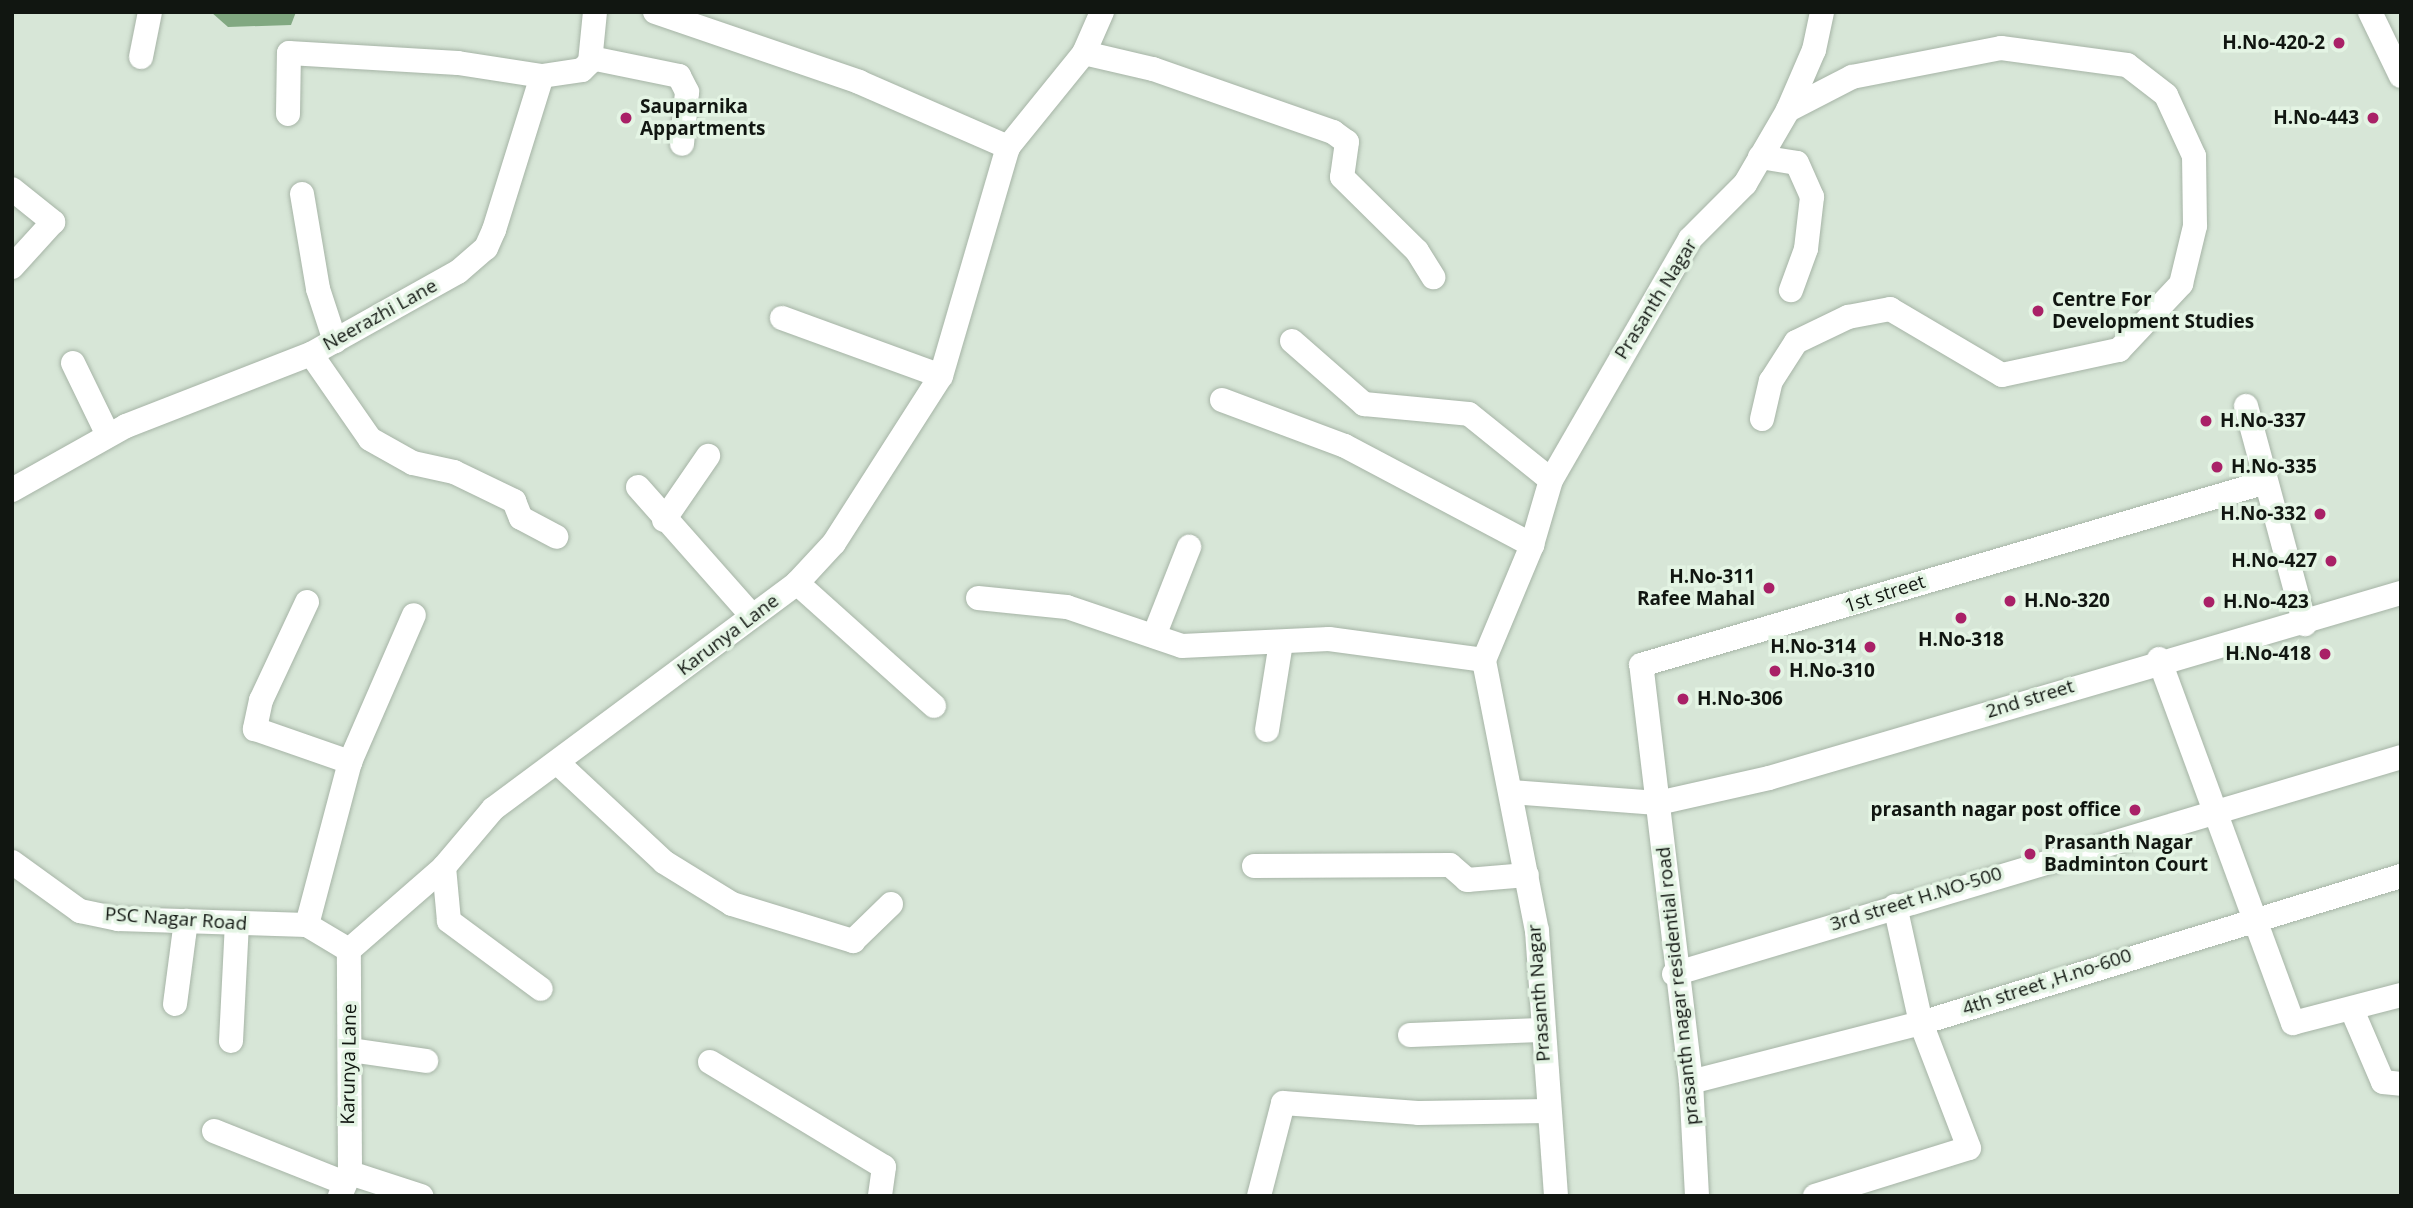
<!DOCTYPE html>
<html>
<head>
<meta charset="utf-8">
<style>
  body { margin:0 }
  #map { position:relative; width:2413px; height:1208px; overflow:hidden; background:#d7e6d7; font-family:"Open Sans",sans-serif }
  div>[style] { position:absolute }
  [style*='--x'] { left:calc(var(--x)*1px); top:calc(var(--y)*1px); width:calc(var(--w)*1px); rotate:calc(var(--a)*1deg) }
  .forest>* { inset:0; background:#81a881 }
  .roads { filter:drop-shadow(0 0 2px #a6b4a6) drop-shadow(0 0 2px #a6b4a6) }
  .minor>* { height:24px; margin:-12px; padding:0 12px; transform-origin:12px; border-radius:12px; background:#fff }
  .dots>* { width:19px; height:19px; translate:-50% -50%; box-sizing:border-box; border:4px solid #e4f4e4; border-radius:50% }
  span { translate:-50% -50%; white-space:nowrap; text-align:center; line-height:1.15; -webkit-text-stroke:7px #e4f4e4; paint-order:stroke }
  .poi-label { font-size:19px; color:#111611; font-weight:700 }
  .right { translate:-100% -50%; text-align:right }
  .left { translate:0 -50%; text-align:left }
  .street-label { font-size:19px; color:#111611 }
  .frame { position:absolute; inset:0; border:14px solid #111611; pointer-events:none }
</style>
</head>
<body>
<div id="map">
  <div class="forest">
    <i style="clip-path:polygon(211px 12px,296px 12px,291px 25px,228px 27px)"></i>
  </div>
  <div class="roads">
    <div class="minor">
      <i style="--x:655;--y:12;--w:216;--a:18.9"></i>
      <i style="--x:859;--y:82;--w:163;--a:23.6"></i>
      <i style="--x:2370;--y:12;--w:71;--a:64.2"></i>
      <i style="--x:1084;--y:53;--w:71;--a:13.1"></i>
      <i style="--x:1153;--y:69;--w:191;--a:19.3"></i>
      <i style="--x:1333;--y:132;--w:17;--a:36"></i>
      <i style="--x:1347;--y:142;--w:35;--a:98"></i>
      <i style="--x:1342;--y:177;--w:105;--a:44.6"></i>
      <i style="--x:1417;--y:251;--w:31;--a:58"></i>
      <i style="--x:141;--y:57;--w:46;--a:-78.7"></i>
      <i style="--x:591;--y:58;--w:90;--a:11.6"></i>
      <i style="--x:679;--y:76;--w:18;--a:63"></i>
      <i style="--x:687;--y:92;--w:52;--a:95.5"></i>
      <i style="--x:288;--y:114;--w:61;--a:-89.1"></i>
      <i style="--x:289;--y:53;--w:169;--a:3.4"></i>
      <i style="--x:458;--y:63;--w:85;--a:8.8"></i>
      <i style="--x:1760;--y:157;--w:37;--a:9"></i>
      <i style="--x:1797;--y:163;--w:37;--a:66"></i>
      <i style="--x:1812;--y:197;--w:52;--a:96.6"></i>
      <i style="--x:1806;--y:249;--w:44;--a:110.1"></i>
      <i style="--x:12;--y:189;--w:53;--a:38.8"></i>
      <i style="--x:53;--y:222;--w:61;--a:132.3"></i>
      <i style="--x:302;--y:194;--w:96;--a:80.4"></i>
      <i style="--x:318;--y:289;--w:55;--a:71.9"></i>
      <i style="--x:782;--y:318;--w:169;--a:20"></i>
      <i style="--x:1292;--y:341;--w:96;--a:41.2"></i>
      <i style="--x:1364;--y:404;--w:105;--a:5.4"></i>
      <i style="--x:1469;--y:414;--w:105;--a:38.8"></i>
      <i style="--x:311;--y:354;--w:103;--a:55.2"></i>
      <i style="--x:370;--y:439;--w:49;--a:29.2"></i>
      <i style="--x:413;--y:463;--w:42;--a:12.4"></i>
      <i style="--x:454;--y:472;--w:67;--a:25.8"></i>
      <i style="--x:514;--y:501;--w:18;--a:68"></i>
      <i style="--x:521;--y:518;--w:40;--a:28"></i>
      <i style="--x:73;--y:363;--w:80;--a:64.1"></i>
      <i style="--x:1222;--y:400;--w:131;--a:20.5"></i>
      <i style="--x:1345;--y:446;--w:212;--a:27.9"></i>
      <i style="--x:2246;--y:406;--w:226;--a:74.9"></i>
      <i style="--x:1762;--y:419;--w:39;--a:-77"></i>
      <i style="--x:1771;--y:381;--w:46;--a:-57.3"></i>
      <i style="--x:1796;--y:342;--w:58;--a:-25.7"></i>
      <i style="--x:1848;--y:317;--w:43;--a:-10.8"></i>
      <i style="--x:1890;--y:309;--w:130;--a:30.5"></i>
      <i style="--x:2002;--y:375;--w:120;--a:-12.1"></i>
      <i style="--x:2119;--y:350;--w:91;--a:-46.8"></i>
      <i style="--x:2181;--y:284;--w:60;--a:-76.4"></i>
      <i style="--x:2195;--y:226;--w:70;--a:-90.8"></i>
      <i style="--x:2194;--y:156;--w:67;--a:-114.7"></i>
      <i style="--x:2166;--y:95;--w:49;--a:-142.4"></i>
      <i style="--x:2127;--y:65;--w:127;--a:-172.3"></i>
      <i style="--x:2001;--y:48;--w:152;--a:169"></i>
      <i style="--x:1852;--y:77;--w:72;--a:152.7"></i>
      <i style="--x:638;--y:487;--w:172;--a:48.5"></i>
      <i style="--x:12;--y:490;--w:131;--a:-29.3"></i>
      <i style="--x:126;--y:426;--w:199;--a:-21.3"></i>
      <i style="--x:311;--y:354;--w:168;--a:-29.2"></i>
      <i style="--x:458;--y:272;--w:37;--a:-41"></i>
      <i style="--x:486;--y:248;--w:20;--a:-66"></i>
      <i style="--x:494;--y:230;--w:161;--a:-72.7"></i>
      <i style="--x:542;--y:76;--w:40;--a:-8.5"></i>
      <i style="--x:582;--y:70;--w:11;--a:-45"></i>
      <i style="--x:590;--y:62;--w:50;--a:-84.3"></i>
      <i style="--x:664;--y:520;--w:78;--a:-55.5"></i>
      <i style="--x:797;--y:583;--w:184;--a:41.9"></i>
      <i style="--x:978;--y:598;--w:89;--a:5.8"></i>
      <i style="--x:1067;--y:607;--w:121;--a:18.7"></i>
      <i style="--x:1182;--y:646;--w:147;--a:-2.7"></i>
      <i style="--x:1329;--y:639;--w:156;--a:7.7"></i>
      <i style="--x:307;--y:602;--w:108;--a:115.1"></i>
      <i style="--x:261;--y:700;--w:30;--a:102"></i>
      <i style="--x:255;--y:729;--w:101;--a:19.2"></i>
      <i style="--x:350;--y:762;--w:169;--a:104.8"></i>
      <i style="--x:1154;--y:636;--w:96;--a:-68.5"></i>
      <i style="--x:2159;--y:659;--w:388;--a:69.8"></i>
      <i style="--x:2293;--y:1023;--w:112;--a:-14.5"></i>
      <i style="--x:1267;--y:730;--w:88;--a:-80.9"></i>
      <i style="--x:350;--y:762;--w:160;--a:-66.5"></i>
      <i style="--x:560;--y:765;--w:142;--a:43"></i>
      <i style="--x:664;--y:862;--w:80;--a:31.7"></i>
      <i style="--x:732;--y:904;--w:127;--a:17"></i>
      <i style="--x:853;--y:941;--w:53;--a:-44.2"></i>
      <i style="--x:1511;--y:792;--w:147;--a:4.3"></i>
      <i style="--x:1658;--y:803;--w:114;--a:-12.7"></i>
      <i style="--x:1769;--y:778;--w:659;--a:-16.32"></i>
      <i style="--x:12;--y:862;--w:84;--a:35.8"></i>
      <i style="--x:80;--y:911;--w:39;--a:12"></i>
      <i style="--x:118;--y:919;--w:189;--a:1.8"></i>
      <i style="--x:307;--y:925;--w:49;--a:30.8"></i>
      <i style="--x:1254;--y:866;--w:196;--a:-0.3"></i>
      <i style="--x:1450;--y:865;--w:23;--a:41"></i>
      <i style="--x:1467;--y:880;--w:60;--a:-4.8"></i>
      <i style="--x:444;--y:867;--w:54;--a:84.7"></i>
      <i style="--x:449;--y:921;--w:114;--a:36.5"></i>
      <i style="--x:1674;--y:974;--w:759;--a:-16.62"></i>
      <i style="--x:175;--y:1004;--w:84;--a:-82.5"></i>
      <i style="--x:2352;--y:1010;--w:78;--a:66.7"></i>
      <i style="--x:2383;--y:1082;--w:18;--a:6"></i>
      <i style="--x:1410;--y:1035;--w:131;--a:-2.2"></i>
      <i style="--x:231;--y:1041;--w:117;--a:-87.1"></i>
      <i style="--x:351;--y:1050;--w:76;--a:8.3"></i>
      <i style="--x:710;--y:1062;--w:203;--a:31.1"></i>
      <i style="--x:884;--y:1167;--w:29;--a:98"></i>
      <i style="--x:1691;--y:1082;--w:237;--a:-14.4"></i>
      <i style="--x:1921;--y:1023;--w:502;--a:-17.03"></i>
      <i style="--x:214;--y:1131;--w:141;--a:21.7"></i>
      <i style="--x:350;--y:1173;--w:75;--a:17.9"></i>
      <i style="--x:340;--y:1196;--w:25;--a:-67"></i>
      <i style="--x:350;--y:1173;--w:223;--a:-90.3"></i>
      <i style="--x:349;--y:950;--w:126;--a:-41.1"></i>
      <i style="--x:444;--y:867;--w:76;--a:-49.8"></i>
      <i style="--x:493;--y:809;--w:379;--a:-36.6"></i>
      <i style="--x:797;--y:583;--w:54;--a:-47.2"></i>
      <i style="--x:834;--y:543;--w:198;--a:-57.4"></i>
      <i style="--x:941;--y:376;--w:239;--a:-73.7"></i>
      <i style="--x:1008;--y:147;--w:121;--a:-51"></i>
      <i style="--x:1084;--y:53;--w:45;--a:-66.3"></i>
      <i style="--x:1259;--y:1196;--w:96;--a:-75.5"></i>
      <i style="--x:1283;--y:1103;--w:135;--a:4.2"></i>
      <i style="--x:1418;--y:1113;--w:131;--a:-0.9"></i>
      <i style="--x:1556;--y:1196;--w:266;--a:-94.1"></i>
      <i style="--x:1537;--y:931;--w:276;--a:-101.1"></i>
      <i style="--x:1484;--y:660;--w:125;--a:-67.3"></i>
      <i style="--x:1532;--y:545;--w:68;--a:-73.7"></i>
      <i style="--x:1551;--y:480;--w:278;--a:-60"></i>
      <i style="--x:1690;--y:239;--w:78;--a:-45"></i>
      <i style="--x:1745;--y:184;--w:86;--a:-59.8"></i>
      <i style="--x:1788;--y:110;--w:65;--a:-66.6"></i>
      <i style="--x:1814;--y:50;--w:39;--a:-78"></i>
      <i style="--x:1697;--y:1196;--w:114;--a:-93"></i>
      <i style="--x:1691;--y:1082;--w:420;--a:-96.8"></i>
      <i style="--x:1641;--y:665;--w:648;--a:-16.31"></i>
      <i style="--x:1815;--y:1196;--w:161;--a:-17.3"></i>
      <i style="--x:1969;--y:1148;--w:134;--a:-111"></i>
      <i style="--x:1921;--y:1023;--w:120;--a:-102.5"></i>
    </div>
  </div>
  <div class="dots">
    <i style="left:2339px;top:43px;background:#a92167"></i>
    <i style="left:626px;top:118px;background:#a92167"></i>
    <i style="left:2373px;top:118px;background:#a92167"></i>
    <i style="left:2038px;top:311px;background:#a92167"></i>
    <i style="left:2206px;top:421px;background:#a92167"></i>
    <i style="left:2217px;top:467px;background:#a92167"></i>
    <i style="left:2320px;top:514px;background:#a92167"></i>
    <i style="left:2331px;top:561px;background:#a92167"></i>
    <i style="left:1769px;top:588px;background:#a92167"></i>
    <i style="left:2010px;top:601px;background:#a92167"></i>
    <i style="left:2209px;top:602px;background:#a92167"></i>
    <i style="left:1961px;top:618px;background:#a92167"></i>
    <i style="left:1870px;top:647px;background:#a92167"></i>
    <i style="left:2325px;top:654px;background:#a92167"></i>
    <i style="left:1775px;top:671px;background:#a92167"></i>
    <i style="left:1683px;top:699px;background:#a92167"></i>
    <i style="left:2135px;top:810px;background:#a92167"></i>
    <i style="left:2030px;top:854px;background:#a92167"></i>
  </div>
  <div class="poi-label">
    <span class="right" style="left:2325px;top:43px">H.No-420-2</span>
    <span class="left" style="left:640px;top:118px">Sauparnika<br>Appartments</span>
    <span class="right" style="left:2359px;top:118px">H.No-443</span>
    <span class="left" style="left:2052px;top:311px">Centre For<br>Development Studies</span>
    <span class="left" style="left:2220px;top:421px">H.No-337</span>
    <span class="left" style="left:2231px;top:467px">H.No-335</span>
    <span class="right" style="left:2306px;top:514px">H.No-332</span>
    <span class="right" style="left:2317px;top:561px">H.No-427</span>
    <span class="right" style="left:1755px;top:588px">H.No-311<br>Rafee Mahal</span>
    <span class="left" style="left:2024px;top:601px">H.No-320</span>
    <span class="left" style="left:2223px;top:602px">H.No-423</span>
    <span style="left:1961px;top:640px">H.No-318</span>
    <span class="right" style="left:1856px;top:647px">H.No-314</span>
    <span class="right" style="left:2311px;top:654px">H.No-418</span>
    <span class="left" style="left:1789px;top:671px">H.No-310</span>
    <span class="left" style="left:1697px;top:699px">H.No-306</span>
    <span class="right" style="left:2121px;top:810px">prasanth nagar post office</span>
    <span class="left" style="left:2044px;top:854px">Prasanth Nagar<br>Badminton Court</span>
  </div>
  <div class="street-label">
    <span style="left:1656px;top:299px;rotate:-58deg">Prasanth Nagar</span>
    <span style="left:380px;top:315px;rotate:-29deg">Neerazhi Lane</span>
    <span style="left:1885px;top:594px;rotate:-18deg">1st street</span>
    <span style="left:728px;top:635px;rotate:-37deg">Karunya Lane</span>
    <span style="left:2030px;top:699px;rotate:-17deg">2nd street</span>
    <span style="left:1916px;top:899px;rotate:-17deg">3rd street H.NO-500</span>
    <span style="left:176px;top:919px;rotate:4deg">PSC Nagar Road</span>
    <span style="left:2047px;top:982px;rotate:-18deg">4th street ,H.no-600</span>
    <span style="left:1678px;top:986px;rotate:-96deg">prasanth nagar residential road</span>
    <span style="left:1539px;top:993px;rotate:-94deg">Prasanth Nagar</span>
    <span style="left:349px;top:1064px;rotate:-89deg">Karunya Lane</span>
  </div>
  <div class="frame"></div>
</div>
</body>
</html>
